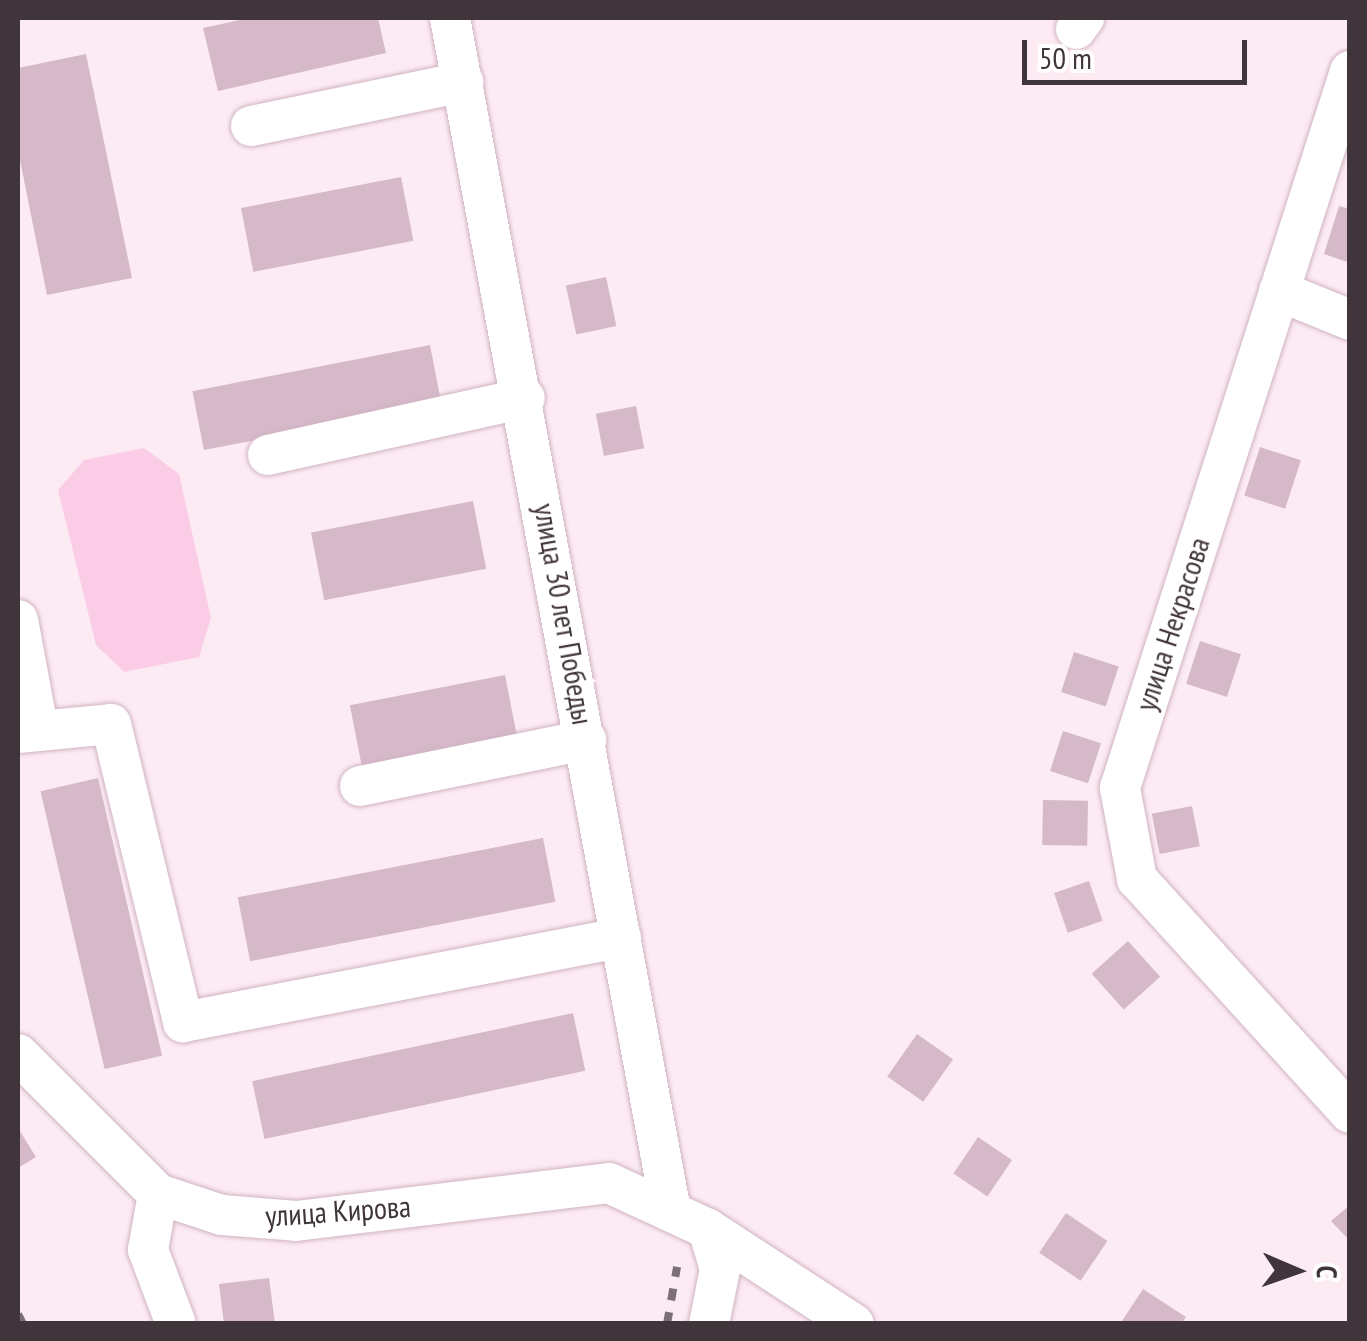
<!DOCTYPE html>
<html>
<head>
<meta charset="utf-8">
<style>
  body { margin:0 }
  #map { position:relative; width:1367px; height:1341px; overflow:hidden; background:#fdebf4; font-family:"PT Sans Narrow",sans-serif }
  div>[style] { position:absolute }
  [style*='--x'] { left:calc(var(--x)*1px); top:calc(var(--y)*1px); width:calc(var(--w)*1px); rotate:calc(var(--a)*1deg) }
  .green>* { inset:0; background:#facce5 }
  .building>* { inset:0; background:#d6b9c9; transform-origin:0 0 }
  .roads { filter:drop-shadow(0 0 2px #d0b3c2) drop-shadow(0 0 2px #d0b3c2) }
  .minor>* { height:40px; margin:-20px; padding:0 20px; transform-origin:20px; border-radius:20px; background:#fff }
  .rail>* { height:8px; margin-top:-4px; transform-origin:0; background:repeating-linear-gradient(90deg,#7c6f76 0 12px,transparent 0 24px) }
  span { translate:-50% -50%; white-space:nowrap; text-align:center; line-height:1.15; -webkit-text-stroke:8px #fff; paint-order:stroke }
  .street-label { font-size:30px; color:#40353b }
  .frame { position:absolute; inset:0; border:20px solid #40353b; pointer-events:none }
  .north { position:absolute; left:1247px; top:1221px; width:100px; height:100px; -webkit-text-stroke:8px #fff; paint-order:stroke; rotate:92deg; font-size:28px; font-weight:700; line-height:40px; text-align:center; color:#40353b }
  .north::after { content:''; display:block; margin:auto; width:35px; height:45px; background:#40353b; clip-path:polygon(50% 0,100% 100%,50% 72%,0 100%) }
  .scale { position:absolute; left:1022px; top:40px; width:225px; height:45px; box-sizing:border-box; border:5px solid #40353b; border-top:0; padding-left:12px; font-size:30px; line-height:35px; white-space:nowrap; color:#40353b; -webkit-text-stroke:8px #fff; paint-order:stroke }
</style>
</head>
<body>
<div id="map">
  <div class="green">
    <i style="clip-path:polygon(144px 448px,179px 474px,211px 618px,199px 657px,124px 672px,96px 645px,58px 490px,84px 460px)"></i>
  </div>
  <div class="building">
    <i style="clip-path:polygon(249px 18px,378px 18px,386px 53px,218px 91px,203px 28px)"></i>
    <i style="clip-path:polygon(86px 54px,132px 278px,47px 295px,18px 150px,18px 68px)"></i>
    <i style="left:401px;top:177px;width:65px;height:163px;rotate:79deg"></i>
    <i style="clip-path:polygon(1339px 206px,1350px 209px,1350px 263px,1324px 254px)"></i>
    <i style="left:606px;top:277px;width:50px;height:41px;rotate:78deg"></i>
    <i style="left:430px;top:345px;width:60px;height:242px;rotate:79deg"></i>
    <i style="left:636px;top:406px;width:43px;height:41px;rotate:79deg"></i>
    <i style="left:1260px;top:447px;width:43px;height:51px;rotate:18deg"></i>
    <i style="left:473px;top:501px;width:69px;height:165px;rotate:79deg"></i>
    <i style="left:1200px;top:641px;width:43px;height:45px;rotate:18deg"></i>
    <i style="left:1074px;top:652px;width:47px;height:42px;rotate:18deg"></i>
    <i style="left:505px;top:675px;width:63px;height:158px;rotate:79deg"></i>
    <i style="left:1063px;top:731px;width:40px;height:42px;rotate:18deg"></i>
    <i style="left:98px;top:778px;width:285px;height:59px;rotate:77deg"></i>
    <i style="left:1043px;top:800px;width:45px;height:45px;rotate:1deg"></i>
    <i style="left:1192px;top:806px;width:41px;height:41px;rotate:79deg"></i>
    <i style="left:543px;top:838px;width:65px;height:311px;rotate:79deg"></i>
    <i style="left:1089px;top:881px;width:42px;height:37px;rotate:71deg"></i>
    <i style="left:1128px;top:941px;width:48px;height:49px;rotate:48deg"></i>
    <i style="left:573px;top:1013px;width:59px;height:328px;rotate:78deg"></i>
    <i style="left:917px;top:1034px;width:44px;height:52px;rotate:35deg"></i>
    <i style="clip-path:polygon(18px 1128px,36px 1157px,18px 1168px)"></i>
    <i style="left:978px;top:1137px;width:41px;height:44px;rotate:34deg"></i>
    <i style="clip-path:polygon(1350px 1205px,1350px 1241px,1331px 1221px)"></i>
    <i style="left:1066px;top:1213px;width:50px;height:48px;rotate:34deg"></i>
    <i style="clip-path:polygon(269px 1278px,275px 1324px,224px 1324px,219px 1284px)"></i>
    <i style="clip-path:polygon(1143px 1289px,1186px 1317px,1181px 1324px,1120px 1324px)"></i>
  </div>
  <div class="roads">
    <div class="minor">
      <i style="--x:450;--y:18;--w:1213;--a:79.51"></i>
      <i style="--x:1076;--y:29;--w:14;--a:-54"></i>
      <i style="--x:1350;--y:71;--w:753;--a:107.79"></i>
      <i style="--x:1120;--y:788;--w:93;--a:79.4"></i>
      <i style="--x:1137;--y:879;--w:316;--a:47.7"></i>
      <i style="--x:251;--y:126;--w:217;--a:-11.7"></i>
      <i style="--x:1279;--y:291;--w:77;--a:22.2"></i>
      <i style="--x:268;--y:455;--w:263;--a:-12.5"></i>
      <i style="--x:18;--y:620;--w:110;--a:79.5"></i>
      <i style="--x:18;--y:733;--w:93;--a:-5.5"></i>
      <i style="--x:111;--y:724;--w:307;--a:76.4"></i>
      <i style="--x:183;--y:1022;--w:446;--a:-10.9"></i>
      <i style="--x:360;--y:786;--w:231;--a:-11.5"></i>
      <i style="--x:18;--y:1054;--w:198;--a:45"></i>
      <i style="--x:158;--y:1194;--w:67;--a:18.2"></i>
      <i style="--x:222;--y:1215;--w:74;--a:4.6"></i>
      <i style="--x:296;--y:1221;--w:315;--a:-6.9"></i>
      <i style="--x:609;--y:1183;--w:109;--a:24.9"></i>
      <i style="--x:708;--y:1229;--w:174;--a:33.1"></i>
      <i style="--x:158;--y:1194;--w:57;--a:100.1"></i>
      <i style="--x:148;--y:1250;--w:79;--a:69.3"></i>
      <i style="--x:708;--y:1229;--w:42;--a:73.3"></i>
      <i style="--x:720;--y:1269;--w:56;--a:101.3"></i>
    </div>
  </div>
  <div class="rail">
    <i style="--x:18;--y:1314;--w:11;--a:63"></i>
    <i style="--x:667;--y:1324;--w:58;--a:-80"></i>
  </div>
  <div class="street-label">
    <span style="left:564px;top:614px;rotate:80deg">улица 30 лет Победы</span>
    <span style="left:1172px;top:624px;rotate:-72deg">улица Некрасова</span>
    <span style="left:338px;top:1211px;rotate:-4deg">улица Кирова</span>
  </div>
  <div class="frame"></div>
  <div class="north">С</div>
  <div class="scale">50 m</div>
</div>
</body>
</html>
